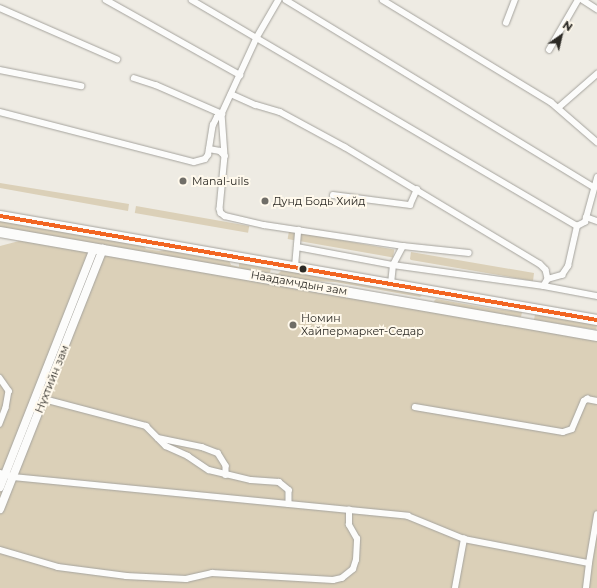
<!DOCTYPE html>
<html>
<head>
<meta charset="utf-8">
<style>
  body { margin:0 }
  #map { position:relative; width:597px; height:588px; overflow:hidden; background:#eeebe3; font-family:Montserrat,sans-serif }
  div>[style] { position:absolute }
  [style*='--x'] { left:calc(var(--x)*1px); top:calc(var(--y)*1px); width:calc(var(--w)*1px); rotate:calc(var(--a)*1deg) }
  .green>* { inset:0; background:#dbd0b8; transform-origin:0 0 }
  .roads { filter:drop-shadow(0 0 1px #a5a39d) drop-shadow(0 0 1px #a5a39d) }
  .street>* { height:5.5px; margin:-2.75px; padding:0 2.75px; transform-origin:2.75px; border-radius:2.75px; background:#fcfcfb }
  .secondary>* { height:8px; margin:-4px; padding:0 4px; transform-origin:4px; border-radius:4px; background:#fcfcfb }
  .highway>* { height:10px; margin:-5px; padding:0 5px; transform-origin:5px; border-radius:5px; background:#fcfcfb }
  .bus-1>* { height:4px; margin:-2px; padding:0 2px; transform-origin:2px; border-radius:2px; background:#f26522 }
  .dots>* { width:11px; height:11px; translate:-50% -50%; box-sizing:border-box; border:2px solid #fff9ec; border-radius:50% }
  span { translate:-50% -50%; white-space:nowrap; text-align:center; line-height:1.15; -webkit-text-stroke:4px #fff9ec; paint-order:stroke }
  .poi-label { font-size:11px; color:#2c2a25 }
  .left { translate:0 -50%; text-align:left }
  .street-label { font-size:11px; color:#2c2a25 }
  .north { position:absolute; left:541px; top:16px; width:40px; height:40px; -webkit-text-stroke:3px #fff9ec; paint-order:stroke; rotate:34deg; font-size:11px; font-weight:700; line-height:16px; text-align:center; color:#2c2a25 }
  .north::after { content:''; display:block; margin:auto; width:14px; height:18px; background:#2c2a25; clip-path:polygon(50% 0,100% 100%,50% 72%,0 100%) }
</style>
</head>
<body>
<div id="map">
  <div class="green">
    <i style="clip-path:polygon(0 183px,129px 204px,128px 211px,0 188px)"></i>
    <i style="left:136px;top:206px;width:115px;height:7px;rotate:10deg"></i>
    <i style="clip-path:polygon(0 220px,144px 245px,146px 249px,159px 251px,164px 250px,229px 260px,231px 265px,239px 267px,239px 262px,271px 268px,270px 273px,278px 274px,282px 270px,423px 294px,420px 297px,335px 282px,312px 281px,597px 336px,597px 588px,0 588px,0 246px,42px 235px,0 227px)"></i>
    <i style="left:289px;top:231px;width:107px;height:8px;rotate:10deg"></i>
    <i style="clip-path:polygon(411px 252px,534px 273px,533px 281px,411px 260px,410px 259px)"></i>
    <i style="clip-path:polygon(436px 299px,494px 309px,522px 312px,521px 317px,435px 304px,434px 301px)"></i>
    <i style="left:535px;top:314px;width:63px;height:6px;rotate:9deg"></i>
  </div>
  <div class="roads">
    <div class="street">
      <i style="--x:106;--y:0;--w:154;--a:29.2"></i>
      <i style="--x:192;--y:0;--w:446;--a:30.4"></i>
      <i style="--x:279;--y:0;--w:44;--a:120.1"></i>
      <i style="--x:257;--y:38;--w:84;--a:114.7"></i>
      <i style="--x:222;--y:114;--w:42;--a:85.9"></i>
      <i style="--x:225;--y:156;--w:53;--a:95.4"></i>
      <i style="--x:220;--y:209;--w:4;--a:76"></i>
      <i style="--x:221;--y:213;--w:5;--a:37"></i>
      <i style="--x:225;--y:216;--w:40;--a:13"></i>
      <i style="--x:264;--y:225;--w:141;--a:8.6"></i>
      <i style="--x:403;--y:246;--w:66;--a:6.1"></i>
      <i style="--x:286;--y:0;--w:360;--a:31.3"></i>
      <i style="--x:383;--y:0;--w:197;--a:31.3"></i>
      <i style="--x:551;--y:102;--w:61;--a:41"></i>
      <i style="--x:583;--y:0;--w:17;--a:33"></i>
      <i style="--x:0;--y:8;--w:128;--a:23.6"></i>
      <i style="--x:506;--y:23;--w:25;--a:-69"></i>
      <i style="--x:549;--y:50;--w:58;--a:-59.9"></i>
      <i style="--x:0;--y:70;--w:83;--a:11.2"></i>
      <i style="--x:134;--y:78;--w:23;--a:18"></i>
      <i style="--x:156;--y:85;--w:72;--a:23.7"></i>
      <i style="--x:231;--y:94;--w:27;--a:24"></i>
      <i style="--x:256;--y:105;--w:25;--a:16"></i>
      <i style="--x:280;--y:112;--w:74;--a:28.3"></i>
      <i style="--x:345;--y:147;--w:227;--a:31"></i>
      <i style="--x:540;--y:264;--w:8;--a:45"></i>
      <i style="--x:546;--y:270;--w:9;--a:77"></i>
      <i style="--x:548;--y:279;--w:8;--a:120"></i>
      <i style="--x:558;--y:108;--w:52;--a:-41.1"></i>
      <i style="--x:0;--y:112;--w:200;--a:14.5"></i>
      <i style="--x:194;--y:162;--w:11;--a:-15"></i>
      <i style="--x:205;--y:159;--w:5;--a:-53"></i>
      <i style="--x:208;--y:155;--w:30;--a:-81"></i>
      <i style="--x:213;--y:125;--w:9;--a:-63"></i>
      <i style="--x:217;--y:117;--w:6;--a:-31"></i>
      <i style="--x:209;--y:149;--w:11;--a:10"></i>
      <i style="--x:220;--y:151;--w:7;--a:45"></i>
      <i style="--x:333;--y:195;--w:78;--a:7.4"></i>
      <i style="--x:410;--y:205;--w:17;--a:-66"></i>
      <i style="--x:586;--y:217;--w:12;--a:20"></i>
      <i style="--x:577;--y:226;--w:9;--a:-27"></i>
      <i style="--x:585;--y:222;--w:46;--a:-74.7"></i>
      <i style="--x:297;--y:247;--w:98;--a:10.6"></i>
      <i style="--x:393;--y:265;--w:152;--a:7.9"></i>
      <i style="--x:544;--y:286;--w:54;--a:10.7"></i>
      <i style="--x:295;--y:267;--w:37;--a:-85"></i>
      <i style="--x:548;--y:279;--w:15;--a:-16"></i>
      <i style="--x:562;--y:275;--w:11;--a:-56"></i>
      <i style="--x:568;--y:266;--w:41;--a:-77.3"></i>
      <i style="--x:391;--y:284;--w:19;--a:-84"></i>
      <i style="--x:393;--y:265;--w:21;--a:-62"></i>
      <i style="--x:0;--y:378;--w:16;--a:55"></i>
      <i style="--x:9;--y:391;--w:17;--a:100"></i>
      <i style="--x:6;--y:408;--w:17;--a:111"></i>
      <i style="--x:44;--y:399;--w:106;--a:14.8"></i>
      <i style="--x:146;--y:426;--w:28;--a:45"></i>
      <i style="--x:166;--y:446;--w:24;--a:24"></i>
      <i style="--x:188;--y:456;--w:25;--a:34"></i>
      <i style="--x:209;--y:470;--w:43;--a:13.4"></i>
      <i style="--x:251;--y:480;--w:28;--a:4"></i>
      <i style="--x:279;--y:482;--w:13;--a:39"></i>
      <i style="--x:289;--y:490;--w:14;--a:90"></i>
      <i style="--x:415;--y:407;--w:150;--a:9.6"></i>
      <i style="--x:563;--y:432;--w:9;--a:-18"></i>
      <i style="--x:572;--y:429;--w:30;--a:-67"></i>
      <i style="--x:584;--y:401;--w:4;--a:-34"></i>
      <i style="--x:587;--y:399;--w:10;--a:11"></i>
      <i style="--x:158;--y:438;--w:45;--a:11.6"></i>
      <i style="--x:202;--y:447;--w:17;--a:21"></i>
      <i style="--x:218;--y:453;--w:15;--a:58"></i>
      <i style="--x:226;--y:466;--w:9;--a:90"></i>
      <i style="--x:0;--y:473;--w:14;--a:17"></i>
      <i style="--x:13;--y:477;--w:397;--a:5.6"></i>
      <i style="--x:408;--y:516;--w:61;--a:22.3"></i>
      <i style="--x:464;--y:539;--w:127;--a:10.9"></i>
      <i style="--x:589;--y:563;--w:49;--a:-80.5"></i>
      <i style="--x:0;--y:550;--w:60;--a:16.3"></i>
      <i style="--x:58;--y:567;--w:69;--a:7.5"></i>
      <i style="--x:126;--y:576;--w:60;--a:2.9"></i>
      <i style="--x:186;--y:579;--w:27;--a:-13"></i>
      <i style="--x:212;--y:573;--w:121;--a:3.3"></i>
      <i style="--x:333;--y:580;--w:9;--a:-13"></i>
      <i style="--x:342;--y:578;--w:14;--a:-39"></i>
      <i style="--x:353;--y:569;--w:9;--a:-72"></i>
      <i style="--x:356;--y:560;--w:21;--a:-87"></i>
      <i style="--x:357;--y:539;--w:16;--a:-120"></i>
      <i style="--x:349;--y:525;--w:15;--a:-90"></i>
      <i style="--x:455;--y:588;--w:50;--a:-79.6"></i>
      <i style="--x:586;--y:588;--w:25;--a:-83"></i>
    </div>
    <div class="secondary">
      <i style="--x:0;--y:487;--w:257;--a:-68.5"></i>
      <i style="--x:0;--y:509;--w:280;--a:-68.4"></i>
    </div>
    <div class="highway">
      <i style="--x:0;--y:216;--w:606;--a:9.88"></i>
      <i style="--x:0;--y:232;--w:606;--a:9.88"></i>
    </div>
  </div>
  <div class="bus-1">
    <i style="--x:0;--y:216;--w:606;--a:9.88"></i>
  </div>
  <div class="dots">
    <i style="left:183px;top:181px;background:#706e68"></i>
    <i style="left:265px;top:201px;background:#706e68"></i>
    <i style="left:303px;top:269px;background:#2c2a25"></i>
    <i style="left:293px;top:325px;background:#706e68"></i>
  </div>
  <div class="poi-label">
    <span class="left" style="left:192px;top:181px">Manal-uils</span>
    <span class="left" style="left:273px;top:201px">Дунд Бодь Хийд</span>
    <span class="left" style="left:301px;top:325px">Номин<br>Хайпермаркет-Седар</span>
  </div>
  <div class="street-label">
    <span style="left:299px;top:283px;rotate:10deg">Наадамчдын зам</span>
    <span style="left:52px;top:379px;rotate:-68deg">Нүхтийн зам</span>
  </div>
  <div class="north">N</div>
</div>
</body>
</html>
